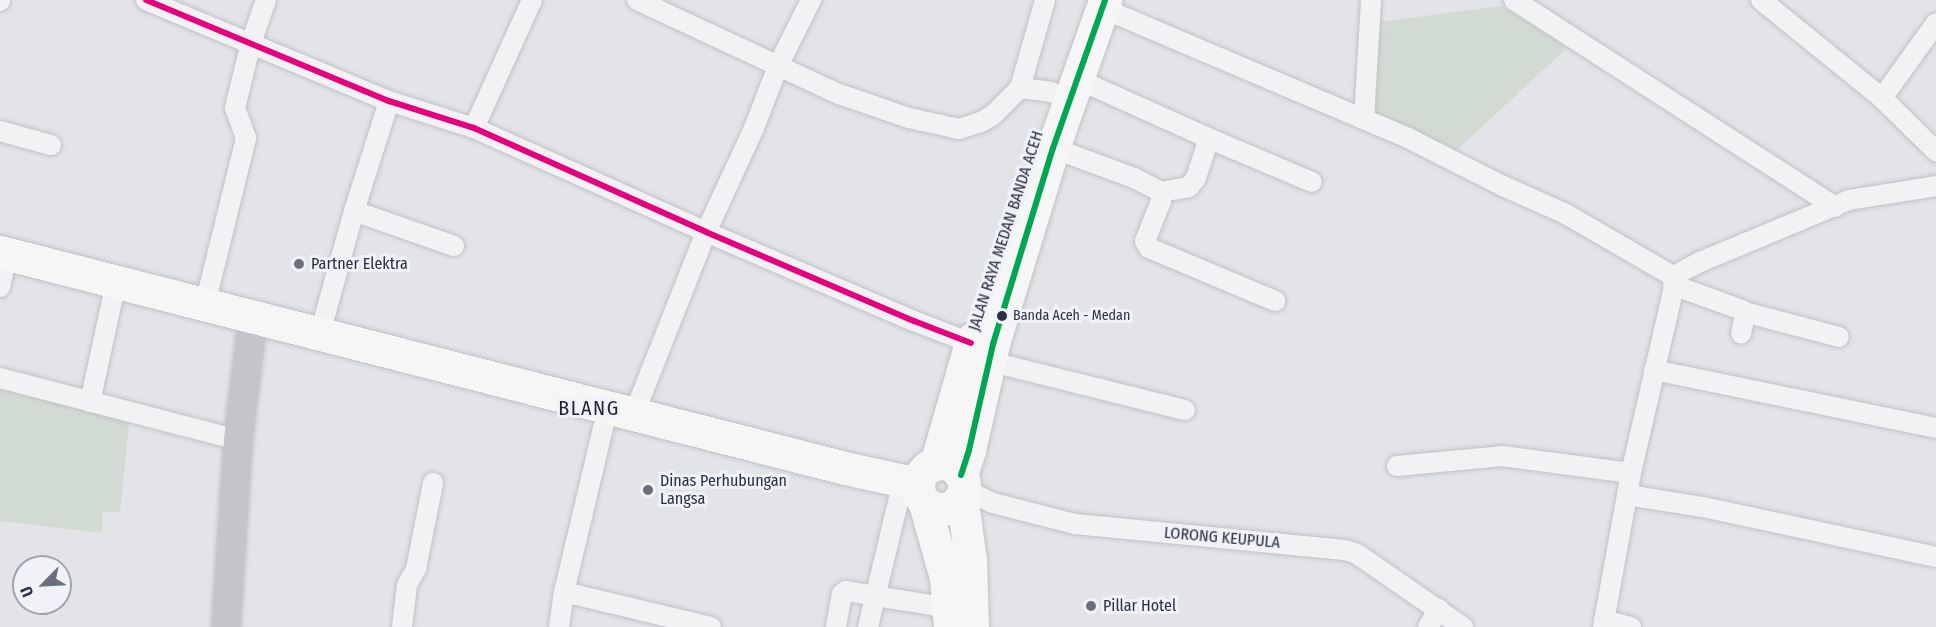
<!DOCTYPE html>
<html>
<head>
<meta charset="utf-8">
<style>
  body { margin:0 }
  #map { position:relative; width:1936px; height:627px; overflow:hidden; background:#e2e4e8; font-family:"Fira Sans Condensed",sans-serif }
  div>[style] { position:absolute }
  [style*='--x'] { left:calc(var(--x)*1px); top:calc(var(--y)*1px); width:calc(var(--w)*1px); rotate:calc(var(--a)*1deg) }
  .green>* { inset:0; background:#d2dbd3 }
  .roads { filter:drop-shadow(0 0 2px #c0c2c6) drop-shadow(0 0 2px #c0c2c6) }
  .street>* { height:20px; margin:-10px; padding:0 10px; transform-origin:10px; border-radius:10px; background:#f2f2f4 }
  .secondary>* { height:28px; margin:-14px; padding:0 14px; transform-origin:14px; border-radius:14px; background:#c3c5ca }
  .primary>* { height:32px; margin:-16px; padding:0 16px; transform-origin:16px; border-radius:16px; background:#f6f6f7 }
  .highway>* { height:33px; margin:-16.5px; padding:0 16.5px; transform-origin:16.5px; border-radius:16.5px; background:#f6f6f7 }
  .highway>.ring { margin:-16.5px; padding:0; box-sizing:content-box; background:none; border:33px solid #f6f6f7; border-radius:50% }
  .bus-1>* { height:6px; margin:-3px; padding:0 3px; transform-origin:3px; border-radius:3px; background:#e5007d }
  .bus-2>* { height:6px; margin:-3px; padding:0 3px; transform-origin:3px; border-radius:3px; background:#00a651 }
  .dots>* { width:16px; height:16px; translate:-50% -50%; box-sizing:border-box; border:3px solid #f0f2f7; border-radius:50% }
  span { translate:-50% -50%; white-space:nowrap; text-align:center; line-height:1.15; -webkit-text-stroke:6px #f0f2f7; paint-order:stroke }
  .bus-label { font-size:14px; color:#283042 }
  .left { translate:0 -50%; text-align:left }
  .street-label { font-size:16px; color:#283042 }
  .poi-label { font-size:16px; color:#283042 }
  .quarter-label { font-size:20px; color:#1a2133; letter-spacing:1.5px }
  .north { position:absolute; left:12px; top:555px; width:60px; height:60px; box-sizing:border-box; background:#f0f2f7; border:2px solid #a0a4af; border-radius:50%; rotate:246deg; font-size:16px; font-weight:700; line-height:24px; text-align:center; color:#283042 }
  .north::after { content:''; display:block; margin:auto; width:21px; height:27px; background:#696f7c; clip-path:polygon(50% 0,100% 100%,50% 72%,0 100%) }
</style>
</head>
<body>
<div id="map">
  <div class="green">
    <i style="clip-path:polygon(1502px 6px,1568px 47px,1457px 150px,1376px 116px,1378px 22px)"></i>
    <i style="clip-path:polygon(0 386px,129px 423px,120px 512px,103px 512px,102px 533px,0 521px)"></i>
  </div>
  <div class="roads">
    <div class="street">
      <i style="--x:146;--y:0;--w:263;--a:22.6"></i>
      <i style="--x:389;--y:101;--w:89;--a:17.6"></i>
      <i style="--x:474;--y:128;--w:254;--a:24.1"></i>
      <i style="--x:706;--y:232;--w:226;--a:23.2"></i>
      <i style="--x:914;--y:321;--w:61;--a:21.1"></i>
      <i style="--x:637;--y:0;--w:223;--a:25"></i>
      <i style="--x:839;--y:94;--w:74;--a:18.9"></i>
      <i style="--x:909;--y:118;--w:51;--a:12.4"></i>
      <i style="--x:959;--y:129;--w:23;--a:-18"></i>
      <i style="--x:981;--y:122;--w:14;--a:-30"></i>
      <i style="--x:993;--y:115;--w:38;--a:-45"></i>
      <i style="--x:1020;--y:88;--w:31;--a:7"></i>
      <i style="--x:1051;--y:92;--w:19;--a:21"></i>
      <i style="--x:1514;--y:0;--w:382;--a:32.8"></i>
      <i style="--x:1761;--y:0;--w:156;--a:39"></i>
      <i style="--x:1882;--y:98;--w:76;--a:44.5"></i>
      <i style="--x:0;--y:1;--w:1;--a:-90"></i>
      <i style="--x:1102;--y:8;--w:332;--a:23"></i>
      <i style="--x:1408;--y:138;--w:104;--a:26.8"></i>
      <i style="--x:1501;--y:185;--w:69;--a:24"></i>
      <i style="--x:1564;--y:213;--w:129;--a:30.1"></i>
      <i style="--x:1077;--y:79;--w:151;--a:24.2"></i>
      <i style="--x:1020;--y:88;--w:91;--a:-74.1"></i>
      <i style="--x:1882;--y:98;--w:92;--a:-54.2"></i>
      <i style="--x:1364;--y:119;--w:119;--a:-86.6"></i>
      <i style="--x:474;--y:128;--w:141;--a:-65.6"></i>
      <i style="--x:0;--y:131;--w:53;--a:15.4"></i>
      <i style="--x:1053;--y:148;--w:86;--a:20.3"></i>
      <i style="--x:1134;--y:178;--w:30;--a:27"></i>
      <i style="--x:1161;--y:192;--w:9;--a:90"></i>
      <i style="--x:1161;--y:201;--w:43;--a:111.8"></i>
      <i style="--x:1145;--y:241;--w:8;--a:60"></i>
      <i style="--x:1149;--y:248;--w:137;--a:22.8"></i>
      <i style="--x:1161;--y:192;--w:28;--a:-10"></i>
      <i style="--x:1189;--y:187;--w:11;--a:-52"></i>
      <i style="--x:1196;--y:178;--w:35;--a:-72"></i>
      <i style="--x:1207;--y:145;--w:9;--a:-27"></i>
      <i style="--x:1215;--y:141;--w:105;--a:22.9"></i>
      <i style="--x:354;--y:211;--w:106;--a:19.3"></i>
      <i style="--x:1673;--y:285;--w:73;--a:19.9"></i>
      <i style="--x:1742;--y:310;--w:6;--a:59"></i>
      <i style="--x:1745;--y:315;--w:19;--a:102"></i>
      <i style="--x:0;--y:287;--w:34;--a:-78"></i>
      <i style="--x:205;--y:304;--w:171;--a:-76.1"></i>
      <i style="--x:246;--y:138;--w:32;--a:-110"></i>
      <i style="--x:235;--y:108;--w:67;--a:-76.2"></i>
      <i style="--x:251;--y:43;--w:46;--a:-70.8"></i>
      <i style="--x:1744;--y:312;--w:98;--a:14.7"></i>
      <i style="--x:320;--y:333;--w:127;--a:-74.4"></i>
      <i style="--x:354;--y:211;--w:115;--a:-72.3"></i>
      <i style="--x:988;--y:361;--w:203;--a:14"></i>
      <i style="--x:1654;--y:370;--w:288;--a:11.6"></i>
      <i style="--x:0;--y:378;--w:246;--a:14.6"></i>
      <i style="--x:90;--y:402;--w:122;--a:-77.7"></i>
      <i style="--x:634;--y:414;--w:196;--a:-68.4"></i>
      <i style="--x:706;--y:232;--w:115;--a:-65.2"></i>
      <i style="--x:754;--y:128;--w:66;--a:-68.8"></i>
      <i style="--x:778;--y:66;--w:74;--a:-63.4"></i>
      <i style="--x:1397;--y:466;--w:105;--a:-5.4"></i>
      <i style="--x:1502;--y:456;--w:130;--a:7.5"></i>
      <i style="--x:964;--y:489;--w:32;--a:26"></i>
      <i style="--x:993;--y:503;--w:85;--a:14.4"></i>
      <i style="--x:1075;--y:524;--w:271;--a:5.5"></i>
      <i style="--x:1345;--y:550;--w:13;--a:18"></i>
      <i style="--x:1357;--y:554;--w:129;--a:34.6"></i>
      <i style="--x:1627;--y:495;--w:77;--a:9"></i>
      <i style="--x:1703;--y:507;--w:238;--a:12.1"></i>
      <i style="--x:564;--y:592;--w:151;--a:13.4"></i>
      <i style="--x:1604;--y:620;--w:28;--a:15"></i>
      <i style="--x:402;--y:627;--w:42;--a:-83.2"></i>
      <i style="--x:407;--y:585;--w:18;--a:-61"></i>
      <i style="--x:416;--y:569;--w:88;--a:-78.8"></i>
      <i style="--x:559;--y:627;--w:35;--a:-82"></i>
      <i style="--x:564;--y:592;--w:190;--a:-76.6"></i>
      <i style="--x:836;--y:627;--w:34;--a:-80"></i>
      <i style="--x:842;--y:594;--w:5;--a:-37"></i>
      <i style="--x:846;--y:591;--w:104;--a:9.4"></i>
      <i style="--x:868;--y:627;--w:150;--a:-76.5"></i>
      <i style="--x:1428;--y:627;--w:21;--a:-59"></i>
      <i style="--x:1603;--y:627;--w:157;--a:-79.7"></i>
      <i style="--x:1631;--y:473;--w:200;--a:-77"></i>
      <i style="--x:1676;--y:278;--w:8;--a:-50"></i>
      <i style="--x:1681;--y:272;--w:21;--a:-28"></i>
      <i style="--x:1700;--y:262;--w:161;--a:-22.6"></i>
      <i style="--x:1849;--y:200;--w:88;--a:-9.1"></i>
    </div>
    <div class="secondary">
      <i style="--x:226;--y:627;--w:187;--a:-86.3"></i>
      <i style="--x:238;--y:440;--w:124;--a:-83"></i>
    </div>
    <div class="primary">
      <i style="--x:962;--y:496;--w:65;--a:82"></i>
      <i style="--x:971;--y:560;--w:67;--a:88.3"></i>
      <i style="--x:925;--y:504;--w:77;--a:74.2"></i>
      <i style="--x:946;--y:578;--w:49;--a:85.3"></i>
    </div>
    <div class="highway">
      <i style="--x:0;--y:252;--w:872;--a:14.34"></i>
      <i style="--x:845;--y:468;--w:75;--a:12.4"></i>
      <i class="ring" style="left:918px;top:463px;width:13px;height:13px"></i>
      <i style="--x:936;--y:464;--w:130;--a:-73.9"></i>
      <i style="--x:961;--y:475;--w:26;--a:-72"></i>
      <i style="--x:969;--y:450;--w:109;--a:-77.2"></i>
      <i style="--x:993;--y:344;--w:205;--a:-73"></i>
      <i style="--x:1053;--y:148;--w:157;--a:-70.6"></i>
    </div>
  </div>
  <div class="bus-1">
    <i style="--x:146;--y:0;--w:263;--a:22.6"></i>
    <i style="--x:389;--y:101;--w:89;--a:17.6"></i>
    <i style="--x:474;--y:128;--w:254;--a:24.1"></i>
    <i style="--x:706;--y:232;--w:226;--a:23.2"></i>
    <i style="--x:914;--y:321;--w:61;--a:21.1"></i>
  </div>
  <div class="bus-2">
    <i style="--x:961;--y:475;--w:26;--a:-72"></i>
    <i style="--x:969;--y:450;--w:109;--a:-77.2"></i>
    <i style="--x:993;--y:344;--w:205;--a:-73"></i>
    <i style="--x:1053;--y:148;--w:157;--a:-70.6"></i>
  </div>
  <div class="dots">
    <i style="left:299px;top:264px;background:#696f7c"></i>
    <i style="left:1002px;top:316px;background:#283042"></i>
    <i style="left:648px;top:490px;background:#696f7c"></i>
    <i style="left:1091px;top:606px;background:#696f7c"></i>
  </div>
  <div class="bus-label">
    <span class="left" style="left:1013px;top:316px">Banda Aceh - Medan</span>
  </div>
  <div class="street-label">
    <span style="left:1006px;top:231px;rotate:-72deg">JALAN RAYA MEDAN BANDA ACEH</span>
    <span style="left:1222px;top:538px;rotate:5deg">LORONG KEUPULA</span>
  </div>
  <div class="poi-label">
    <span class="left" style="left:311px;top:264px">Partner Elektra</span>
    <span class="left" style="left:660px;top:490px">Dinas Perhubungan<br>Langsa</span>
    <span class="left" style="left:1103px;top:606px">Pillar Hotel</span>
  </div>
  <div class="quarter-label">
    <span style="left:589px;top:408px">BLANG</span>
  </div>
  <div class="north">U</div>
</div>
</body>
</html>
